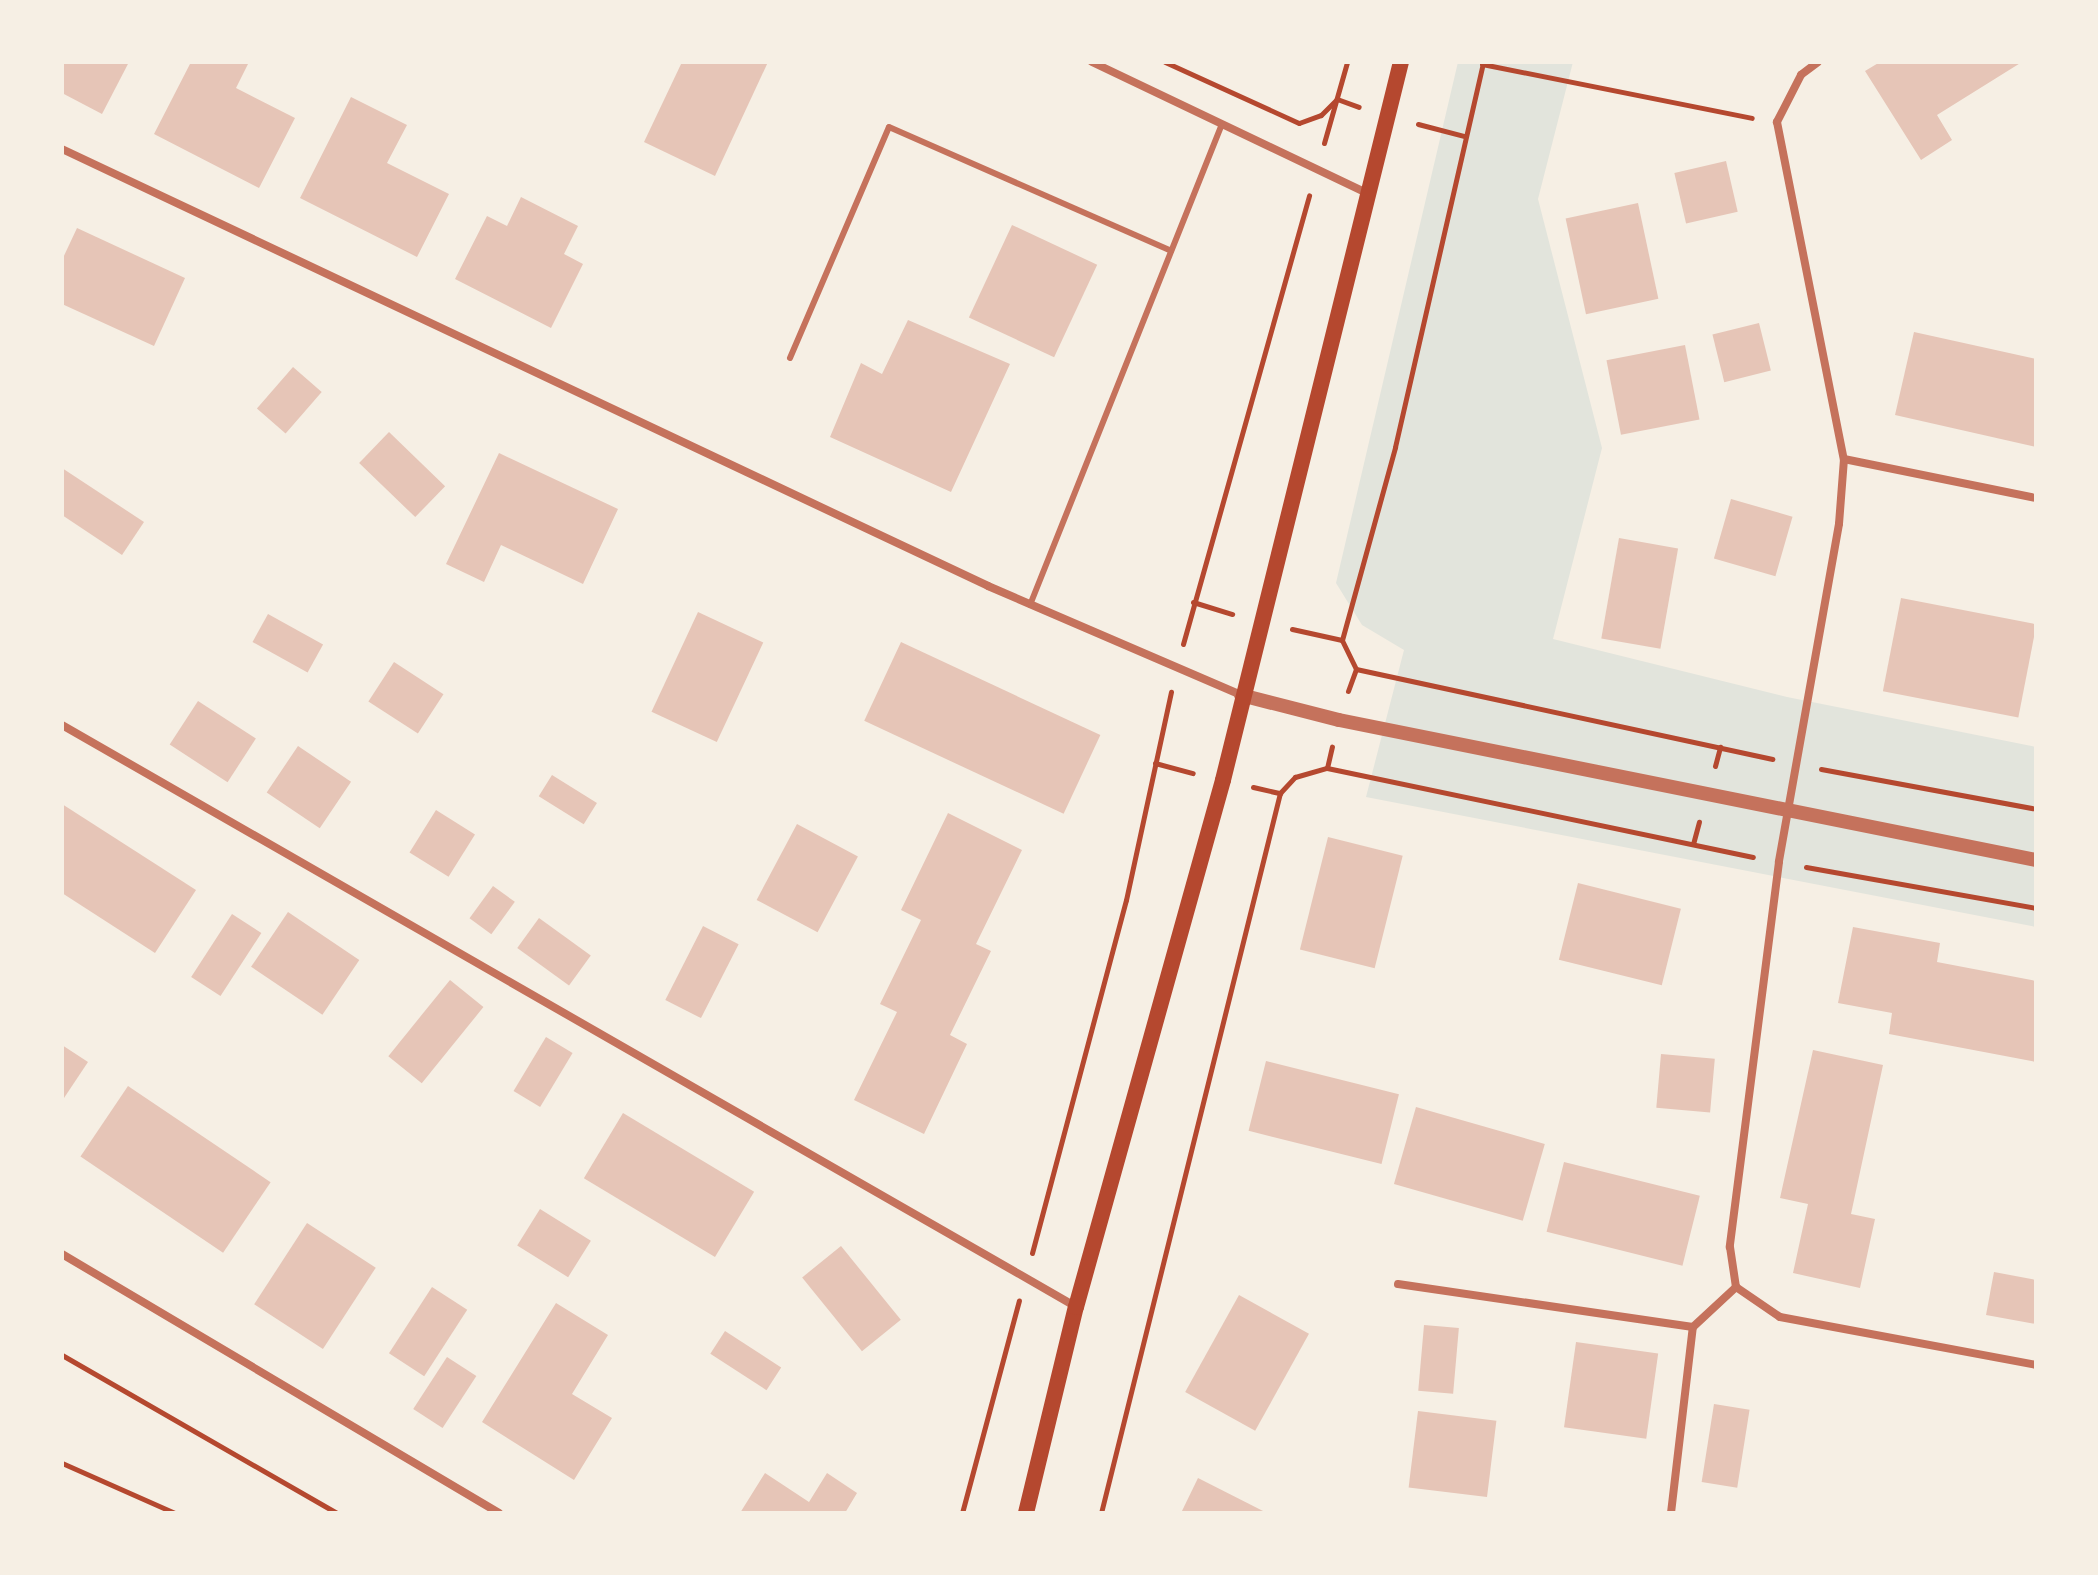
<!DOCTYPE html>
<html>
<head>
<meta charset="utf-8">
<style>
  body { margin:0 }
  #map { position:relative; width:2098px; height:1575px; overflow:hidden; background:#f6efe4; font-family:"Space Grotesk",sans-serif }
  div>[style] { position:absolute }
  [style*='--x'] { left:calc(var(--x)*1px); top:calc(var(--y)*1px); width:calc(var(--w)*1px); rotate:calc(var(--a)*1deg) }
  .green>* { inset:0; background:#e2e4dc }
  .building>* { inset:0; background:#e6c5b7; transform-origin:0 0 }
  .path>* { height:5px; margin:-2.5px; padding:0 2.5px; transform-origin:2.5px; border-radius:2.5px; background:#b5482f }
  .service>* { height:6px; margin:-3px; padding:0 3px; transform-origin:3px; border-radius:3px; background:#c5725c }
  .minor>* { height:8px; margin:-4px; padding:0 4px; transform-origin:4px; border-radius:4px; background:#c5725c }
  .tertiary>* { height:14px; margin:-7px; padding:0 7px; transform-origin:7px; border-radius:7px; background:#c5725c }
  .secondary>* { height:16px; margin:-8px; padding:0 8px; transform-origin:8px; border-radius:8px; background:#b5482f }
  span { translate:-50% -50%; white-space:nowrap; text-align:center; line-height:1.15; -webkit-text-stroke:6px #f6efe4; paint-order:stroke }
  .frame { position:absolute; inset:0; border:64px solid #f6efe4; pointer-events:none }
</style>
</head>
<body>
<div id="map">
  <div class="green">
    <i style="clip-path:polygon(1458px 62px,1573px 62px,1538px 199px,1602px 448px,1553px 639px,1787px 697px,2036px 747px,2036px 927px,1366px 797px,1404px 650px,1362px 625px,1336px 583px)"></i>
  </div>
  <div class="building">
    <i style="clip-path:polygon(62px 62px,129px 62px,102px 114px,62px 93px)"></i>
    <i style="clip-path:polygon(191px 62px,249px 62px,236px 88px,295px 118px,259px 188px,154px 134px)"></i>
    <i style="clip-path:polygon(682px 62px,768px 62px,715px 176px,644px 142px)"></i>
    <i style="clip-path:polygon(1880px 62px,2022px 62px,1937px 115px,1952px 140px,1921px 160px,1865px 71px)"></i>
    <i style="clip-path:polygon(351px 97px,407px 125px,387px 163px,449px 194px,417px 257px,300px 198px)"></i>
    <i style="left:1726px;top:161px;width:52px;height:53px;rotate:77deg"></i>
    <i style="clip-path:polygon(521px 197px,578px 226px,564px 254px,583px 264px,551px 328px,455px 279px,487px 216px,507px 226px)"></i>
    <i style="left:1638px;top:203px;width:98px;height:74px;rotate:78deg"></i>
    <i style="left:1012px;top:225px;width:94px;height:102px;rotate:25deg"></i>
    <i style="clip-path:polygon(77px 228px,185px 278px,154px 346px,62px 304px,62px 260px)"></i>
    <i style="clip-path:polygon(908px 320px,1010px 364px,951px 492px,830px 437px,861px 363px,882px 374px)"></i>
    <i style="left:1759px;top:323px;width:49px;height:48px;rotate:76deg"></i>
    <i style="clip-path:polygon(1914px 332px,2036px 359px,2036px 447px,1895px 415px)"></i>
    <i style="left:1685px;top:345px;width:76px;height:80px;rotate:79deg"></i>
    <i style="left:293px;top:367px;width:38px;height:55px;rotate:41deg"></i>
    <i style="left:389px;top:432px;width:78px;height:43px;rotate:44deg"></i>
    <i style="clip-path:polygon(499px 453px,618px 509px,583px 584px,501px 545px,484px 582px,446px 564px)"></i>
    <i style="clip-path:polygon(62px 468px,144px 522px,122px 555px,62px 515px)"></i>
    <i style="left:1731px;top:499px;width:64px;height:62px;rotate:16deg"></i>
    <i style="left:1619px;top:538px;width:60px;height:102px;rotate:10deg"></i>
    <i style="left:1901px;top:598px;width:138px;height:95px;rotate:11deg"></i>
    <i style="left:698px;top:612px;width:72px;height:110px;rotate:25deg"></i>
    <i style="left:268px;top:614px;width:63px;height:32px;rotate:29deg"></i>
    <i style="left:901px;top:642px;width:220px;height:87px;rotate:25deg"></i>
    <i style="left:394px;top:662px;width:59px;height:47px;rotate:33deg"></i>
    <i style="left:198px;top:701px;width:69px;height:52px;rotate:33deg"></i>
    <i style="left:298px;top:746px;width:64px;height:56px;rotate:34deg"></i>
    <i style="left:552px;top:775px;width:53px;height:25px;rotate:32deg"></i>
    <i style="clip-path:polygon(62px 804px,196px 890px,155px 953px,62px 893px)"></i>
    <i style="left:436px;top:810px;width:46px;height:50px;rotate:32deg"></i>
    <i style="clip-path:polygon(948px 813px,1022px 850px,976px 944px,991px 951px,950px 1035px,967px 1044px,924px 1134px,854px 1100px,897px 1012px,880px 1004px,921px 920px,901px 910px)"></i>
    <i style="left:797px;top:824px;width:69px;height:86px;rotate:28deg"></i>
    <i style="left:1328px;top:837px;width:77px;height:116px;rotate:14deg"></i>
    <i style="left:1578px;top:883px;width:106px;height:79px;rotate:14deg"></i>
    <i style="left:493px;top:886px;width:27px;height:40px;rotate:36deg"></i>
    <i style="left:288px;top:912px;width:86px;height:66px;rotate:34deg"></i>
    <i style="left:232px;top:914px;width:35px;height:75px;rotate:33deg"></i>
    <i style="left:539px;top:918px;width:64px;height:37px;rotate:36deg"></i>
    <i style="left:703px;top:926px;width:40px;height:83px;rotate:27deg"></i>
    <i style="clip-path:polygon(1853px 927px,1940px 943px,1937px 962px,2036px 981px,2036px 1062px,1889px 1034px,1892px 1013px,1838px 1003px)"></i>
    <i style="left:450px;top:980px;width:43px;height:98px;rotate:39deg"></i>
    <i style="left:546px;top:1037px;width:31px;height:63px;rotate:31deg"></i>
    <i style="clip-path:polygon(62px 1045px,88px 1062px,62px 1101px)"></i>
    <i style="clip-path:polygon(1813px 1050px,1883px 1065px,1851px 1214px,1875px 1219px,1860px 1288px,1793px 1273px,1808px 1204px,1780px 1198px)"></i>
    <i style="left:1661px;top:1054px;width:54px;height:54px;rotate:5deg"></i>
    <i style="left:1266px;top:1061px;width:137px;height:72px;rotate:14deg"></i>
    <i style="left:128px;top:1086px;width:172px;height:85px;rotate:34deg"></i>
    <i style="left:1416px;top:1107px;width:134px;height:80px;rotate:16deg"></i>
    <i style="left:623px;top:1113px;width:153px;height:76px;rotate:31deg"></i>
    <i style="left:1564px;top:1162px;width:140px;height:72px;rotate:14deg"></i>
    <i style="left:540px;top:1209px;width:60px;height:43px;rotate:32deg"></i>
    <i style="left:307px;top:1223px;width:82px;height:97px;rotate:33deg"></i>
    <i style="left:841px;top:1246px;width:95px;height:50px;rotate:51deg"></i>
    <i style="clip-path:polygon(1994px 1272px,2036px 1280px,2036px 1324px,1986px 1315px)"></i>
    <i style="left:432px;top:1287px;width:42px;height:79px;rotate:33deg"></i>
    <i style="left:1239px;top:1295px;width:80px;height:111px;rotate:29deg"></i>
    <i style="clip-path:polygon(556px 1303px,608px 1335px,572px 1394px,612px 1418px,574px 1480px,482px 1422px)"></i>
    <i style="left:1424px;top:1325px;width:35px;height:66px;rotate:5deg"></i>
    <i style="left:725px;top:1331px;width:67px;height:27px;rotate:33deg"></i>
    <i style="left:1576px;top:1342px;width:83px;height:86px;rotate:8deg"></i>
    <i style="left:447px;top:1357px;width:35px;height:62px;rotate:33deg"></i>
    <i style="left:1714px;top:1404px;width:36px;height:79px;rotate:9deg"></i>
    <i style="left:1418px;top:1411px;width:79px;height:77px;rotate:7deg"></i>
    <i style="clip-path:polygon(765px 1473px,809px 1502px,827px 1473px,857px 1493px,845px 1513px,740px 1513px)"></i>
    <i style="clip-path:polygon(1198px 1478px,1267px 1513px,1181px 1513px)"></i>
  </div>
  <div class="path">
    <i style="--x:1165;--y:62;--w:147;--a:24.5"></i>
    <i style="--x:1299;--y:123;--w:23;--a:-20"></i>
    <i style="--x:1321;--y:115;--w:23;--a:-45"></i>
    <i style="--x:1337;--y:99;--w:23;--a:20"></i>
    <i style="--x:1482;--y:64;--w:275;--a:11.3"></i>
    <i style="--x:1418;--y:124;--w:48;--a:14.6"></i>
    <i style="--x:1324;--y:143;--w:84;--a:-74.1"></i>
    <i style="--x:1193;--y:602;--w:41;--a:17.1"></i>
    <i style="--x:1292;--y:629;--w:51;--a:12.4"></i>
    <i style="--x:1183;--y:644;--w:466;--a:-74.3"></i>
    <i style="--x:1356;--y:669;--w:426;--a:12.2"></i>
    <i style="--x:1348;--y:691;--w:23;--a:-70"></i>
    <i style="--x:1356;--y:669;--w:32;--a:-116"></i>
    <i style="--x:1342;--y:640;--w:200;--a:-74.6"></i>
    <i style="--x:1395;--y:447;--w:395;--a:-77.1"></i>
    <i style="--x:1155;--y:763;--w:39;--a:15"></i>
    <i style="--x:1715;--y:766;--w:20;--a:-75"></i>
    <i style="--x:1327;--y:768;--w:435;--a:11.8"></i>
    <i style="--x:1821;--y:769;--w:219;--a:10.5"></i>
    <i style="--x:1253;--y:787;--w:28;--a:13"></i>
    <i style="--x:1693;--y:844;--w:23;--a:-75"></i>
    <i style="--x:1806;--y:867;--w:234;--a:10.1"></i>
    <i style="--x:1032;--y:1253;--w:365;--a:-75.1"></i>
    <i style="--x:1126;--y:900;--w:213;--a:-77.8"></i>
    <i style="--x:62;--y:1355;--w:317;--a:29.9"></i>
    <i style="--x:62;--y:1463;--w:124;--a:23.9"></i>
    <i style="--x:962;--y:1513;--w:220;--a:-75"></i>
    <i style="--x:1101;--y:1513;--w:742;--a:-76.04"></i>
    <i style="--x:1280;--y:793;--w:22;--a:-47"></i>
    <i style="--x:1295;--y:777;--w:33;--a:-16"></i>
    <i style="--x:1327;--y:768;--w:22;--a:-77"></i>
  </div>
  <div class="service">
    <i style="--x:790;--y:358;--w:251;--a:-66.8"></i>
    <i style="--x:889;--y:127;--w:308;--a:23.7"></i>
    <i style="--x:1030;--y:605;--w:518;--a:-68.24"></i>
  </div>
  <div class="minor">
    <i style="--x:1092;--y:62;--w:307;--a:25.5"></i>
    <i style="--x:1818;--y:62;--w:21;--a:143"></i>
    <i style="--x:1801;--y:75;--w:53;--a:117.1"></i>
    <i style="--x:1777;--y:122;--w:344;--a:78.8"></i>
    <i style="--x:1844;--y:459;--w:65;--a:94.4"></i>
    <i style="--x:1839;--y:524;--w:343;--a:100.1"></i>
    <i style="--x:1779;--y:862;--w:388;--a:97.3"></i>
    <i style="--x:1730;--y:1247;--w:40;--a:81.5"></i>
    <i style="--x:1736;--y:1287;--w:53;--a:34.3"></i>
    <i style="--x:1780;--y:1317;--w:260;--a:10.6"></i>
    <i style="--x:62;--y:149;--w:1024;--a:25.26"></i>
    <i style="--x:988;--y:586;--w:275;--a:23.3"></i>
    <i style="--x:1844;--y:459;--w:196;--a:11.5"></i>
    <i style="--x:62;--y:725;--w:1168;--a:29.84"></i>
    <i style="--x:62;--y:1254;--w:508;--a:30.65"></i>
    <i style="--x:1398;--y:1284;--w:298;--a:8.3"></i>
    <i style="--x:1693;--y:1327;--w:59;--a:-42.9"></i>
    <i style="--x:1671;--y:1513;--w:187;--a:-83.3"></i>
  </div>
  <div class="tertiary">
    <i style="--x:1241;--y:695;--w:101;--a:14.3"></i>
    <i style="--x:1339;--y:720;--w:711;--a:11.36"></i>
  </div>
  <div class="secondary">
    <i style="--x:1026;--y:1513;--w:212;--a:-76.4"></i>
    <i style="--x:1076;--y:1307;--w:547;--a:-74.41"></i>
    <i style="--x:1223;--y:780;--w:740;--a:-76.08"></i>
  </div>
  <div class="frame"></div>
</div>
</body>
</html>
